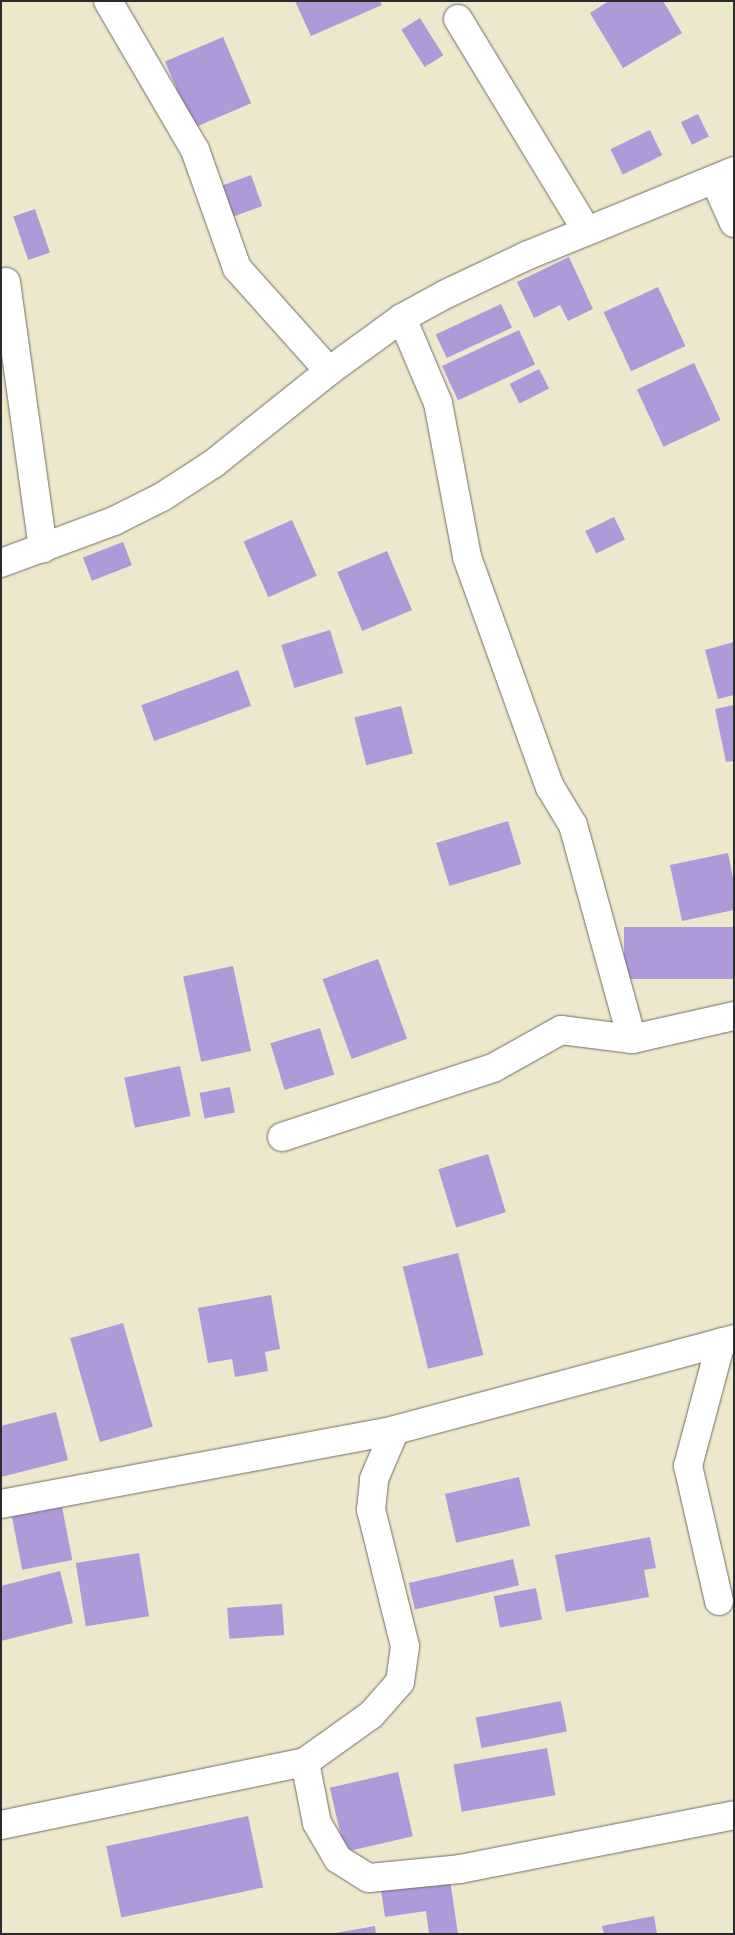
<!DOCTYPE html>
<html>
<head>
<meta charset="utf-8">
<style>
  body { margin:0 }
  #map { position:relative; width:735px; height:1935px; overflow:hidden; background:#ede7cb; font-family:"Architects Daughter",sans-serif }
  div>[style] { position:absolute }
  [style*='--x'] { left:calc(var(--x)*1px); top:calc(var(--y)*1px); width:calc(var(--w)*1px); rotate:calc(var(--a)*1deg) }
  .building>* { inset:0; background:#ae9ad9; transform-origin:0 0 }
  .roads { filter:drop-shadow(0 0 1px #6f6d63) drop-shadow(0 0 1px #6f6d63) }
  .street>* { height:28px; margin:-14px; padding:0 14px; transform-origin:14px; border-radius:14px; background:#fff }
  span { translate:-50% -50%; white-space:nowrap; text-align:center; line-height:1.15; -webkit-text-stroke:4.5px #fdfcf7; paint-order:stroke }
  .frame { position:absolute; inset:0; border:2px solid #2b2b2b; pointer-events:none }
</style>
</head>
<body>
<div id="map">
  <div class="building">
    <i style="clip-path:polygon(295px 1px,380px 1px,382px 5px,311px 36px)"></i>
    <i style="clip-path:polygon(609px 1px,663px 1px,682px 33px,623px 68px,590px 13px)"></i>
    <i style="left:420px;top:18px;width:44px;height:22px;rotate:58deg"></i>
    <i style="left:223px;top:37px;width:72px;height:63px;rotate:67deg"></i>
    <i style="left:698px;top:114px;width:25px;height:19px;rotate:64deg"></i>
    <i style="left:650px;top:130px;width:28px;height:44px;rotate:64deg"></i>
    <i style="left:251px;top:175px;width:33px;height:34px;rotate:70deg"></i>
    <i style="left:35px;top:209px;width:46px;height:23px;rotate:71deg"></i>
    <i style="clip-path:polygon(569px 257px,593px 309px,568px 321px,560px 305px,534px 318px,517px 282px)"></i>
    <i style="left:658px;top:287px;width:65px;height:60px;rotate:65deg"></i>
    <i style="left:501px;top:304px;width:26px;height:72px;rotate:65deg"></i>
    <i style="left:519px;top:330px;width:38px;height:85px;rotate:65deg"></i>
    <i style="left:694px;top:363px;width:63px;height:63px;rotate:65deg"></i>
    <i style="left:539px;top:369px;width:22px;height:33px;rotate:63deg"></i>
    <i style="left:614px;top:517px;width:25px;height:32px;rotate:64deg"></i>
    <i style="left:292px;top:520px;width:61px;height:53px;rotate:66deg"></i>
    <i style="left:123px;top:542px;width:25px;height:43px;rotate:69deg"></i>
    <i style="left:387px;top:551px;width:64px;height:54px;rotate:67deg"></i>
    <i style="left:330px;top:630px;width:45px;height:51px;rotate:73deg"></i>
    <i style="clip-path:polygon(734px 642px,734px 695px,718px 699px,705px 650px)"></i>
    <i style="left:238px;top:670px;width:38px;height:103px;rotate:70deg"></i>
    <i style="clip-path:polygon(734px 705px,734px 761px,726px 762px,715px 709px)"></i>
    <i style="left:401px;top:706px;width:49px;height:48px;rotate:76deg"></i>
    <i style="left:508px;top:821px;width:45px;height:75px;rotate:73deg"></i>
    <i style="clip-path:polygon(728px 853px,734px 883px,734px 910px,682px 921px,670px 865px)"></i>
    <i style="left:734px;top:927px;width:52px;height:110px;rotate:90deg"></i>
    <i style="left:378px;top:959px;width:85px;height:59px;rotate:70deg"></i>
    <i style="left:233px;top:966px;width:87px;height:51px;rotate:78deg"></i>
    <i style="left:320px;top:1028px;width:49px;height:52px;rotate:73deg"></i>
    <i style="left:180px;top:1066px;width:51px;height:57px;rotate:78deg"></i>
    <i style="left:230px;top:1087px;width:26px;height:31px;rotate:79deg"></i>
    <i style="left:488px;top:1154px;width:61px;height:52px;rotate:73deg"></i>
    <i style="left:458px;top:1253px;width:105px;height:57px;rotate:76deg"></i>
    <i style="clip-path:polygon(271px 1295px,280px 1349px,265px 1352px,268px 1371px,235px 1377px,232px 1359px,208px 1363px,198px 1308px)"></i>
    <i style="left:123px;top:1323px;width:108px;height:55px;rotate:74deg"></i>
    <i style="clip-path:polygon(56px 1412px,68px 1460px,1px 1477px,1px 1426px)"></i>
    <i style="left:519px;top:1477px;width:50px;height:76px;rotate:77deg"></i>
    <i style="left:62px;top:1507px;width:54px;height:51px;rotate:79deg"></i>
    <i style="clip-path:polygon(650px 1537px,656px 1568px,644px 1570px,649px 1597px,566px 1612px,555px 1555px)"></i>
    <i style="left:139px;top:1553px;width:64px;height:64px;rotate:81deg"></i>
    <i style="left:513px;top:1559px;width:27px;height:107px;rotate:77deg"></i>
    <i style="clip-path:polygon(60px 1571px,73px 1623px,1px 1641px,1px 1586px)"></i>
    <i style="left:536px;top:1588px;width:32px;height:43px;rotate:79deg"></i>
    <i style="left:282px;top:1604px;width:31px;height:55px;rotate:86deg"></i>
    <i style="left:561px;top:1701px;width:31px;height:87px;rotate:79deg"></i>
    <i style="left:547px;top:1748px;width:48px;height:95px;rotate:80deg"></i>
    <i style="left:398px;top:1772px;width:66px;height:70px;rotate:77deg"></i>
    <i style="left:248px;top:1816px;width:73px;height:145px;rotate:78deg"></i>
    <i style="clip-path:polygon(450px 1880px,458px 1934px,429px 1934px,426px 1911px,385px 1917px,381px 1890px)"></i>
    <i style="clip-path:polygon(654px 1916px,657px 1934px,604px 1934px,602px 1926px)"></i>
    <i style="clip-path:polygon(375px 1926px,376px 1934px,335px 1934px,335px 1933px)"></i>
  </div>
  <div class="roads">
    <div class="street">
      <i style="--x:108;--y:1;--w:173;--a:59.7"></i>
      <i style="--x:195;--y:150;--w:125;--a:70.4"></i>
      <i style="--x:237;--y:268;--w:138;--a:48.2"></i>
      <i style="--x:458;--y:19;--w:248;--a:58.7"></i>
      <i style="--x:715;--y:181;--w:46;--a:65.7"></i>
      <i style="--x:6;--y:282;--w:269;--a:82.1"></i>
      <i style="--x:402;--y:318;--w:92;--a:67"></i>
      <i style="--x:438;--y:403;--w:157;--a:79.3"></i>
      <i style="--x:467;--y:557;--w:245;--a:70.2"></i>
      <i style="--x:550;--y:787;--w:44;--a:58.8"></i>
      <i style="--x:573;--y:825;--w:222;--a:74.6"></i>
      <i style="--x:1;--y:563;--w:121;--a:-20.4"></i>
      <i style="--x:114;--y:521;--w:54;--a:-26.6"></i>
      <i style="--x:162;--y:497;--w:61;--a:-32.9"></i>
      <i style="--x:213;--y:464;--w:149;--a:-38.7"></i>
      <i style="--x:329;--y:371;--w:90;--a:-36"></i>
      <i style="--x:402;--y:318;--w:50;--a:-28.6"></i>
      <i style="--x:446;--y:294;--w:89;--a:-25.4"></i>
      <i style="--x:526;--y:256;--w:225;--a:-22.2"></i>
      <i style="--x:282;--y:1137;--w:222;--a:-18.1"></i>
      <i style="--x:493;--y:1068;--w:78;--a:-29.2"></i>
      <i style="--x:561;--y:1030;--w:72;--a:7.2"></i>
      <i style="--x:632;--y:1039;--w:105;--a:-12.7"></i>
      <i style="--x:1;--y:1504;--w:401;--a:-10.6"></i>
      <i style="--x:395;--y:1430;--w:351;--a:-15"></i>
      <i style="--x:719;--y:1601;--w:139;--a:-102.9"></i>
      <i style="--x:688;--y:1466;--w:128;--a:-75.1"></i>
      <i style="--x:305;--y:1762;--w:81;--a:-35.5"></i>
      <i style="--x:371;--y:1715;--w:44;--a:-48.7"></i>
      <i style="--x:400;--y:1682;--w:36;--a:-82"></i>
      <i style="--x:405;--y:1646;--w:140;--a:-104"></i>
      <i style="--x:371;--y:1510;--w:31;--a:-84"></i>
      <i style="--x:374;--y:1479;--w:53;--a:-66.8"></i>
      <i style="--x:1;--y:1825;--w:310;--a:-11.7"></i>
      <i style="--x:305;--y:1762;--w:62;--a:78.9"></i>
      <i style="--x:317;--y:1823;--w:42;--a:59.7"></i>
      <i style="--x:338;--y:1859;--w:36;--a:32"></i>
      <i style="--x:369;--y:1878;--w:91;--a:-5.6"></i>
      <i style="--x:460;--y:1869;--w:279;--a:-11.1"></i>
    </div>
  </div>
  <div class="frame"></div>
</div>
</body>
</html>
